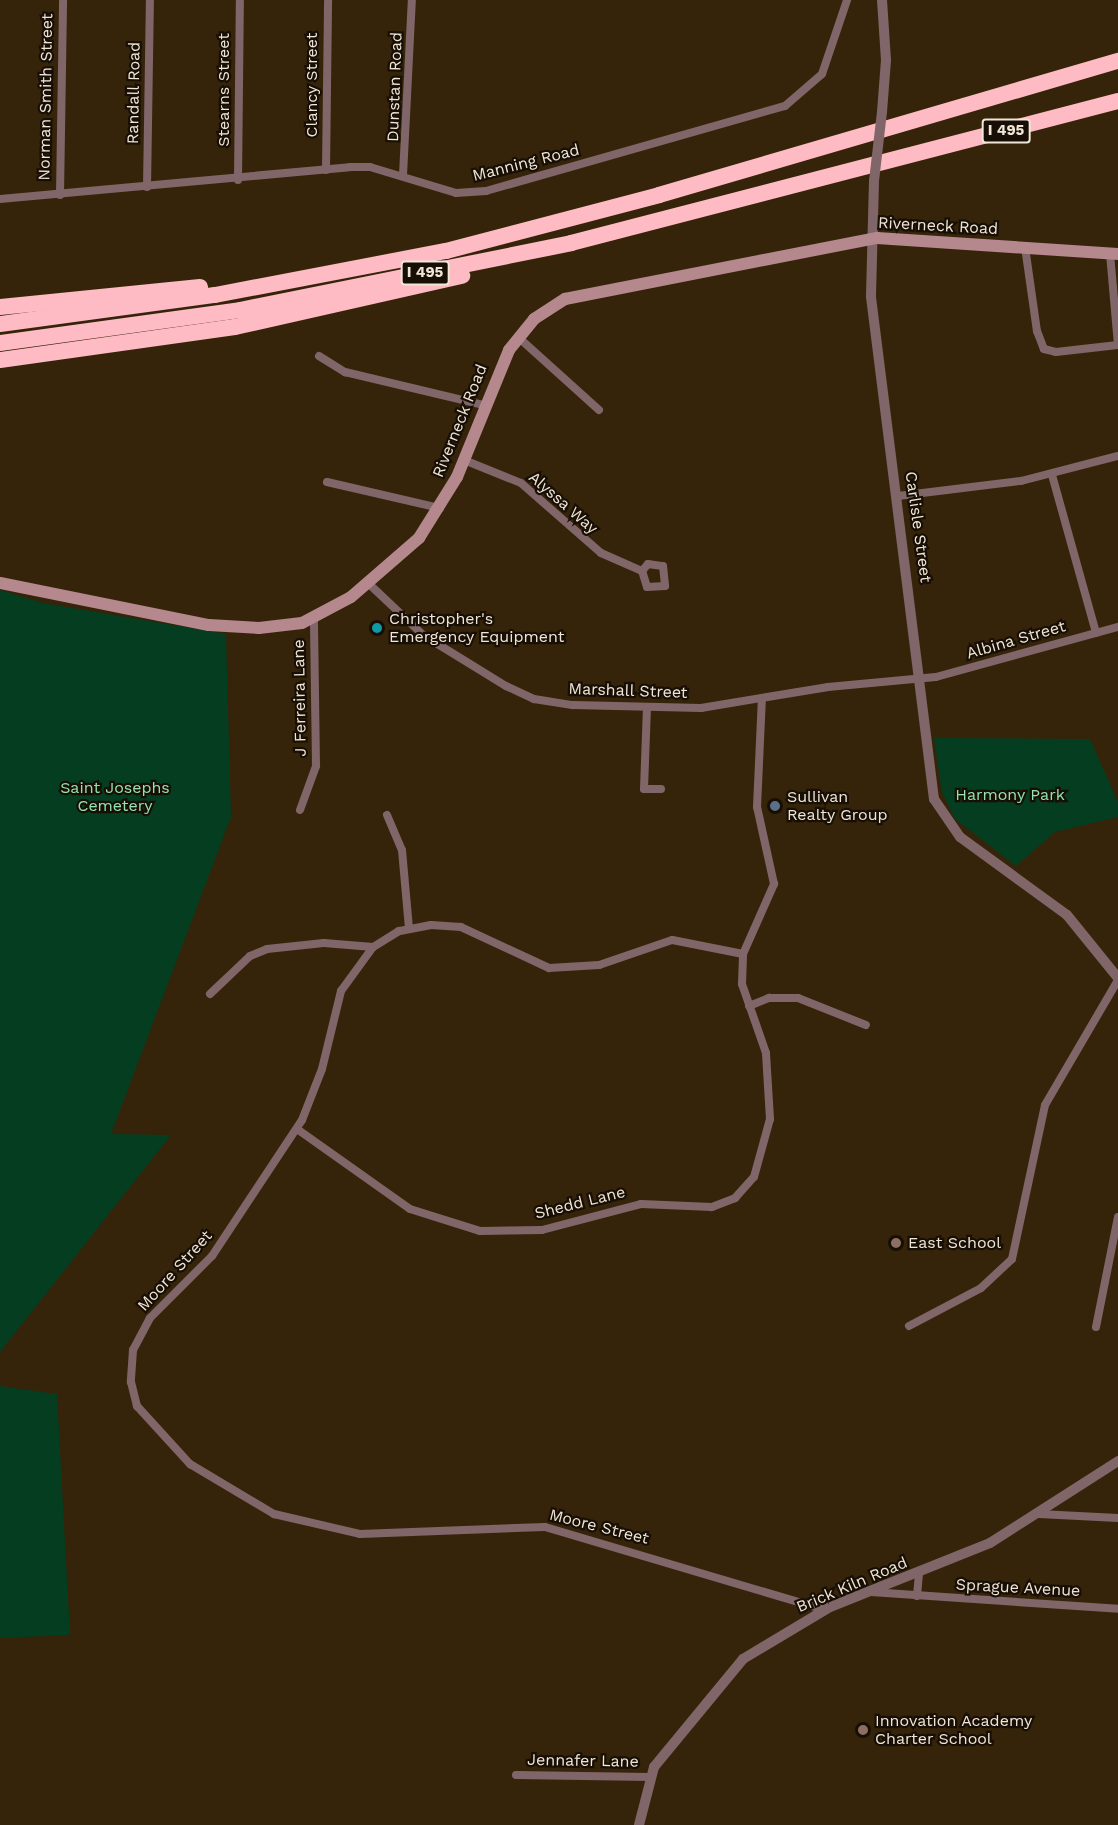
<!DOCTYPE html>
<html>
<head>
<meta charset="utf-8">
<style>
  body { margin:0 }
  #map { position:relative; width:1118px; height:1825px; overflow:hidden; background:#36240a; font-family:"Work Sans",sans-serif }
  div>[style] { position:absolute }
  [style*='--x'] { left:calc(var(--x)*1px); top:calc(var(--y)*1px); width:calc(var(--w)*1px); rotate:calc(var(--a)*1deg) }
  .green>* { inset:0; background:#043d20 }
  .minor>* { height:8px; margin:-4px; padding:0 4px; transform-origin:4px; border-radius:4px; background:#816669 }
  .tertiary>* { height:10px; margin:-5px; padding:0 5px; transform-origin:5px; border-radius:5px; background:#816669 }
  .secondary>* { height:12px; margin:-6px; padding:0 6px; transform-origin:6px; border-radius:6px; background:#b4888d }
  .motorway>* { height:16px; margin:-8px; padding:0 8px; transform-origin:8px; border-radius:8px; background:#ffbbc4 }
  .tertiary-bridge>* { height:10px; margin:-5px; padding:0 5px; transform-origin:5px; border-radius:5px; background:#816669 }
  .dots>* { width:16px; height:16px; translate:-50% -50%; box-sizing:border-box; border:3px solid #170f05; border-radius:50% }
  span { translate:-50% -50%; white-space:nowrap; text-align:center; line-height:1.15; -webkit-text-stroke:4.5px #170f05; paint-order:stroke }
  .shield-label span { padding:2px 4px; background:#170f05; border:2px solid; border-radius:4px; -webkit-text-stroke-width:0 }
  .shield-label { font-size:15px; color:#f1e5d6; font-weight:700 }
  .street-label { font-size:16px; color:#f1e5d6 }
  .poi-label { font-size:16px; color:#f1e5d6 }
  .left { translate:0 -50%; text-align:left }
  .park-label { font-size:16px; color:#93e3ae }
</style>
</head>
<body>
<div id="map">
  <div class="green">
    <i style="clip-path:polygon(0 590px,43px 603px,226px 634px,231px 817px,111px 1134px,171px 1135px,0 1352px)"></i>
    <i style="clip-path:polygon(934px 738px,1090px 739px,1118px 802px,1118px 817px,1055px 832px,1016px 866px,955px 819px,942px 792px)"></i>
    <i style="clip-path:polygon(0 1386px,57px 1394px,70px 1635px,0 1638px)"></i>
  </div>
  <div class="minor">
    <i style="--x:326;--y:170;--w:170;--a:-89.3"></i>
    <i style="--x:403;--y:175;--w:175;--a:-87.1"></i>
    <i style="--x:238;--y:180;--w:180;--a:-89.4"></i>
    <i style="--x:147;--y:187;--w:187;--a:-89.1"></i>
    <i style="--x:60;--y:195;--w:195;--a:-89.1"></i>
    <i style="--x:0;--y:199;--w:351;--a:-5.2"></i>
    <i style="--x:350;--y:167;--w:20;--a:0"></i>
    <i style="--x:370;--y:167;--w:90;--a:16.8"></i>
    <i style="--x:456;--y:193;--w:30;--a:-4"></i>
    <i style="--x:486;--y:191;--w:311;--a:-15.9"></i>
    <i style="--x:785;--y:106;--w:49;--a:-40.9"></i>
    <i style="--x:822;--y:74;--w:78;--a:-71.3"></i>
    <i style="--x:1025;--y:247;--w:85;--a:81.9"></i>
    <i style="--x:1037;--y:331;--w:19;--a:69"></i>
    <i style="--x:1044;--y:349;--w:12;--a:14"></i>
    <i style="--x:1056;--y:352;--w:62;--a:-6.4"></i>
    <i style="--x:1118;--y:345;--w:91;--a:-95"></i>
    <i style="--x:518;--y:337;--w:109;--a:42"></i>
    <i style="--x:319;--y:356;--w:31;--a:32"></i>
    <i style="--x:345;--y:372;--w:143;--a:13.4"></i>
    <i style="--x:464;--y:460;--w:61;--a:22"></i>
    <i style="--x:521;--y:483;--w:106;--a:41.2"></i>
    <i style="--x:601;--y:553;--w:45;--a:23.7"></i>
    <i style="--x:642;--y:571;--w:9;--a:-49"></i>
    <i style="--x:648;--y:564;--w:15;--a:8"></i>
    <i style="--x:663;--y:566;--w:20;--a:84"></i>
    <i style="--x:665;--y:586;--w:18;--a:177"></i>
    <i style="--x:647;--y:587;--w:17;--a:-107"></i>
    <i style="--x:1052;--y:475;--w:164;--a:74.4"></i>
    <i style="--x:327;--y:482;--w:116;--a:13"></i>
    <i style="--x:898;--y:496;--w:124;--a:-7"></i>
    <i style="--x:1021;--y:481;--w:100;--a:-14.5"></i>
    <i style="--x:368;--y:583;--w:76;--a:43.4"></i>
    <i style="--x:423;--y:635;--w:97;--a:31.6"></i>
    <i style="--x:506;--y:686;--w:31;--a:25"></i>
    <i style="--x:534;--y:699;--w:39;--a:9"></i>
    <i style="--x:573;--y:705;--w:128;--a:1.3"></i>
    <i style="--x:701;--y:708;--w:129;--a:-9.4"></i>
    <i style="--x:828;--y:687;--w:108;--a:-5.3"></i>
    <i style="--x:936;--y:677;--w:189;--a:-15.4"></i>
    <i style="--x:647;--y:707;--w:82;--a:92.1"></i>
    <i style="--x:644;--y:789;--w:17;--a:0"></i>
    <i style="--x:300;--y:810;--w:47;--a:-70"></i>
    <i style="--x:316;--y:766;--w:147;--a:-90.8"></i>
    <i style="--x:387;--y:815;--w:38;--a:67"></i>
    <i style="--x:402;--y:850;--w:79;--a:84.9"></i>
    <i style="--x:743;--y:954;--w:72;--a:-168.8"></i>
    <i style="--x:672;--y:940;--w:77;--a:161.1"></i>
    <i style="--x:599;--y:965;--w:50;--a:176.6"></i>
    <i style="--x:549;--y:968;--w:97;--a:-155"></i>
    <i style="--x:461;--y:927;--w:30;--a:-176"></i>
    <i style="--x:431;--y:925;--w:33;--a:169"></i>
    <i style="--x:399;--y:931;--w:31;--a:148"></i>
    <i style="--x:373;--y:947;--w:54;--a:126"></i>
    <i style="--x:341;--y:991;--w:80;--a:103.7"></i>
    <i style="--x:322;--y:1069;--w:55;--a:111.4"></i>
    <i style="--x:302;--y:1120;--w:163;--a:123.5"></i>
    <i style="--x:212;--y:1256;--w:88;--a:135"></i>
    <i style="--x:150;--y:1318;--w:36;--a:118"></i>
    <i style="--x:133;--y:1350;--w:32;--a:94"></i>
    <i style="--x:131;--y:1382;--w:25;--a:76"></i>
    <i style="--x:137;--y:1406;--w:79;--a:47.6"></i>
    <i style="--x:190;--y:1464;--w:98;--a:30.8"></i>
    <i style="--x:274;--y:1514;--w:88;--a:13.1"></i>
    <i style="--x:360;--y:1534;--w:185;--a:-2.2"></i>
    <i style="--x:545;--y:1527;--w:292;--a:16.5"></i>
    <i style="--x:210;--y:994;--w:55;--a:-43.5"></i>
    <i style="--x:250;--y:956;--w:18;--a:-22"></i>
    <i style="--x:267;--y:949;--w:57;--a:-6"></i>
    <i style="--x:324;--y:943;--w:49;--a:4.7"></i>
    <i style="--x:749;--y:1006;--w:22;--a:-22"></i>
    <i style="--x:769;--y:998;--w:29;--a:0"></i>
    <i style="--x:798;--y:998;--w:73;--a:21.7"></i>
    <i style="--x:297;--y:1129;--w:138;--a:35.3"></i>
    <i style="--x:410;--y:1209;--w:73;--a:17.4"></i>
    <i style="--x:480;--y:1231;--w:62;--a:-0.9"></i>
    <i style="--x:542;--y:1230;--w:102;--a:-14.7"></i>
    <i style="--x:641;--y:1204;--w:71;--a:2.4"></i>
    <i style="--x:712;--y:1207;--w:25;--a:-21"></i>
    <i style="--x:735;--y:1198;--w:28;--a:-48"></i>
    <i style="--x:754;--y:1177;--w:60;--a:-74.6"></i>
    <i style="--x:770;--y:1119;--w:66;--a:-93.5"></i>
    <i style="--x:766;--y:1053;--w:73;--a:-109.2"></i>
    <i style="--x:742;--y:984;--w:30;--a:-88"></i>
    <i style="--x:743;--y:954;--w:77;--a:-66.1"></i>
    <i style="--x:774;--y:884;--w:79;--a:-102.4"></i>
    <i style="--x:757;--y:807;--w:109;--a:-87.4"></i>
    <i style="--x:909;--y:1326;--w:81;--a:-27.8"></i>
    <i style="--x:981;--y:1288;--w:42;--a:-43.1"></i>
    <i style="--x:1012;--y:1259;--w:157;--a:-77.9"></i>
    <i style="--x:1045;--y:1105;--w:145;--a:-59.7"></i>
    <i style="--x:1096;--y:1327;--w:112;--a:-78.7"></i>
    <i style="--x:1039;--y:1514;--w:79;--a:2.9"></i>
    <i style="--x:871;--y:1592;--w:248;--a:3.9"></i>
    <i style="--x:917;--y:1596;--w:24;--a:-85"></i>
    <i style="--x:516;--y:1775;--w:134;--a:0.9"></i>
  </div>
  <div class="tertiary">
    <i style="--x:882;--y:0;--w:60;--a:86.2"></i>
    <i style="--x:886;--y:60;--w:52;--a:94.4"></i>
    <i style="--x:874;--y:181;--w:116;--a:91.5"></i>
    <i style="--x:871;--y:297;--w:506;--a:82.85"></i>
    <i style="--x:934;--y:799;--w:46;--a:55.6"></i>
    <i style="--x:960;--y:837;--w:132;--a:36.1"></i>
    <i style="--x:1067;--y:915;--w:81;--a:51"></i>
    <i style="--x:639;--y:1825;--w:60;--a:-75.5"></i>
    <i style="--x:654;--y:1767;--w:140;--a:-50.5"></i>
    <i style="--x:743;--y:1659;--w:101;--a:-30.9"></i>
    <i style="--x:830;--y:1607;--w:172;--a:-21.8"></i>
    <i style="--x:990;--y:1543;--w:152;--a:-32.6"></i>
  </div>
  <div class="secondary">
    <i style="--x:0;--y:583;--w:213;--a:11.4"></i>
    <i style="--x:209;--y:625;--w:50;--a:3.4"></i>
    <i style="--x:259;--y:628;--w:43;--a:-6.6"></i>
    <i style="--x:302;--y:623;--w:55;--a:-28"></i>
    <i style="--x:351;--y:597;--w:90;--a:-40.9"></i>
    <i style="--x:419;--y:538;--w:72;--a:-58.1"></i>
    <i style="--x:457;--y:477;--w:137;--a:-67.7"></i>
    <i style="--x:509;--y:350;--w:40;--a:-51"></i>
    <i style="--x:534;--y:319;--w:37;--a:-33"></i>
    <i style="--x:565;--y:299;--w:318;--a:-11.1"></i>
    <i style="--x:877;--y:238;--w:242;--a:3.8"></i>
  </div>
  <div class="motorway">
    <i style="--x:0;--y:307;--w:201;--a:-5.7"></i>
    <i style="--x:0;--y:324;--w:217;--a:-7.7"></i>
    <i style="--x:215;--y:295;--w:235;--a:-10.8"></i>
    <i style="--x:446;--y:251;--w:220;--a:-14.7"></i>
    <i style="--x:659;--y:195;--w:478;--a:-16.3"></i>
    <i style="--x:0;--y:343;--w:242;--a:-7.8"></i>
    <i style="--x:240;--y:310;--w:338;--a:-11.4"></i>
    <i style="--x:571;--y:243;--w:565;--a:-14.55"></i>
    <i style="--x:0;--y:360;--w:237;--a:-8"></i>
    <i style="--x:235;--y:327;--w:233;--a:-12.7"></i>
  </div>
  <div class="tertiary-bridge">
    <i style="--x:874;--y:181;--w:69;--a:-83.4"></i>
  </div>
  <div class="dots">
    <i style="left:377px;top:628px;background:#0f9aa8"></i>
    <i style="left:775px;top:806px;background:#5c6f8a"></i>
    <i style="left:896px;top:1243px;background:#8d6e63"></i>
    <i style="left:863px;top:1730px;background:#8d6e63"></i>
  </div>
  <div class="shield-label">
    <span style="left:1006px;top:131px">I 495</span>
    <span style="left:425px;top:273px">I 495</span>
  </div>
  <div class="street-label">
    <span style="left:312px;top:85px;rotate:-90deg">Clancy Street</span>
    <span style="left:395px;top:87px;rotate:-88deg">Dunstan Road</span>
    <span style="left:224px;top:90px;rotate:-90deg">Stearns Street</span>
    <span style="left:134px;top:93px;rotate:-89deg">Randall Road</span>
    <span style="left:46px;top:97px;rotate:-89deg">Norman Smith Street</span>
    <span style="left:526px;top:163px;rotate:-14deg">Manning Road</span>
    <span style="left:938px;top:226px;rotate:3deg">Riverneck Road</span>
    <span style="left:460px;top:421px;rotate:-68deg">Riverneck Road</span>
    <span style="left:563px;top:503px;rotate:41deg">Alyssa Way</span>
    <span style="left:918px;top:527px;rotate:82deg">Carlisle Street</span>
    <span style="left:1016px;top:640px;rotate:-16deg">Albina Street</span>
    <span style="left:628px;top:691px;rotate:2deg">Marshall Street</span>
    <span style="left:300px;top:698px;rotate:-91deg">J Ferreira Lane</span>
    <span style="left:580px;top:1203px;rotate:-14deg">Shedd Lane</span>
    <span style="left:175px;top:1271px;rotate:-48deg">Moore Street</span>
    <span style="left:599px;top:1527px;rotate:14deg">Moore Street</span>
    <span style="left:852px;top:1585px;rotate:-23deg">Brick Kiln Road</span>
    <span style="left:1018px;top:1588px;rotate:3deg">Sprague Avenue</span>
    <span style="left:583px;top:1761px;rotate:1deg">Jennafer Lane</span>
  </div>
  <div class="poi-label">
    <span class="left" style="left:389px;top:628px">Christopher's<br>Emergency Equipment</span>
    <span class="left" style="left:787px;top:806px">Sullivan<br>Realty Group</span>
    <span class="left" style="left:908px;top:1243px">East School</span>
    <span class="left" style="left:875px;top:1730px">Innovation Academy<br>Charter School</span>
  </div>
  <div class="park-label">
    <span style="left:115px;top:797px">Saint Josephs<br>Cemetery</span>
    <span style="left:1010px;top:795px">Harmony Park</span>
  </div>
</div>
</body>
</html>
